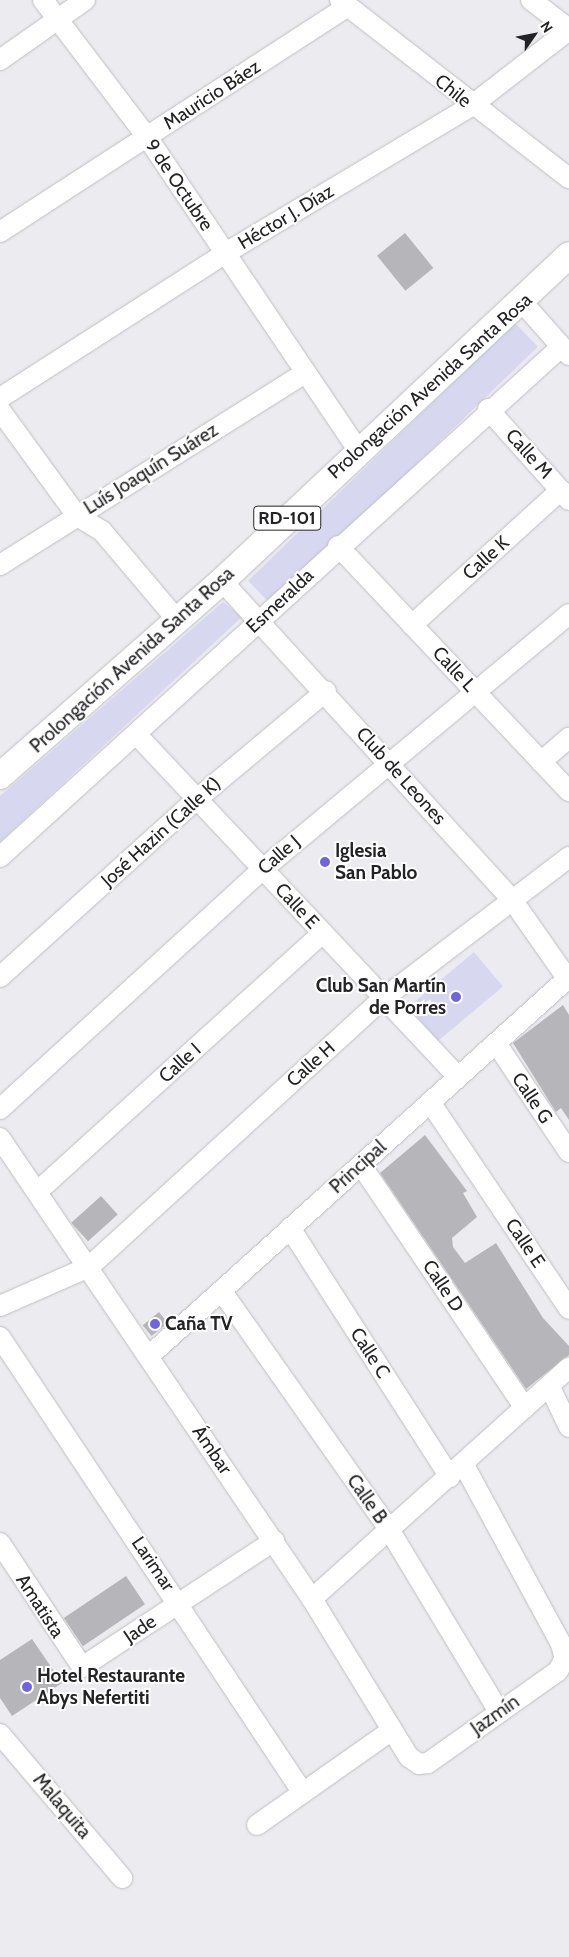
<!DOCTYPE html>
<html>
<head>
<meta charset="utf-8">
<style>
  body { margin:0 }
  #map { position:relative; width:569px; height:1957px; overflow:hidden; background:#ebebf0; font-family:Cabin,sans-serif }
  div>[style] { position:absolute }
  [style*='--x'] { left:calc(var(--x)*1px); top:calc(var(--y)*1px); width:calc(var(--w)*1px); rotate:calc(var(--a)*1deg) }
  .green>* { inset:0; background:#d7d8ef; transform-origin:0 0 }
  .building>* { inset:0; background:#b6b6ba; transform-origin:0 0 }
  .roads { filter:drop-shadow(0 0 1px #bebec3) drop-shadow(0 0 1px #bebec3) }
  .minor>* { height:20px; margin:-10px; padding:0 10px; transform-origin:10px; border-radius:10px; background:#fff }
  .major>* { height:26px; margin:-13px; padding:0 13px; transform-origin:13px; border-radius:13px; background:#fff }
  .dots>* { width:14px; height:14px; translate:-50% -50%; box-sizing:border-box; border:2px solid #fff; border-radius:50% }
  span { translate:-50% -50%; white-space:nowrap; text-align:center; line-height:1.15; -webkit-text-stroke:4px #fff; paint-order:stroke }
  .shield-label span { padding:1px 4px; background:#fff; border:1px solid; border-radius:4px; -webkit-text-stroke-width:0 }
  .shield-label { font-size:18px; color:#232325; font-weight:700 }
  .street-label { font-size:19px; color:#232325 }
  .poi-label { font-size:19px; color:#232325; font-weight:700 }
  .left { translate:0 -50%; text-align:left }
  .right { translate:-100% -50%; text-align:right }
  .north { position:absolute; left:509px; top:10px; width:50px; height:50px; -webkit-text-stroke:4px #fff; paint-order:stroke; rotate:57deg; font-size:14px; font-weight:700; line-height:20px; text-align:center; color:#232325 }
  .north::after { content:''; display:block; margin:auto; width:18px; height:22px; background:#232325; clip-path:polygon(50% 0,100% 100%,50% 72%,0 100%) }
</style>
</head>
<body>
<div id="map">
  <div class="green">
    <i style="left:515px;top:323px;width:33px;height:371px;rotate:46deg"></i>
    <i style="clip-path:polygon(223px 602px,242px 617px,0 842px,0 796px)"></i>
    <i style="left:474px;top:952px;width:45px;height:85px;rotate:50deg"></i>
  </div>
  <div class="building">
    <i style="left:405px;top:233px;width:45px;height:36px;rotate:51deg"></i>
    <i style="clip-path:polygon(563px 1005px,569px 1015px,569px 1120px,561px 1108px,556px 1112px,513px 1043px)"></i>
    <i style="clip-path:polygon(425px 1135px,467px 1191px,463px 1193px,477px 1217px,452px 1238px,453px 1247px,465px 1263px,496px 1243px,543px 1318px,569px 1346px,569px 1355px,526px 1389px,380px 1173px)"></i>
    <i style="left:101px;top:1196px;width:25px;height:40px;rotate:48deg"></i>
    <i style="left:159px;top:1312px;width:14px;height:21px;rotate:51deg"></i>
    <i style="left:126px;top:1576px;width:34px;height:75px;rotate:56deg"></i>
    <i style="clip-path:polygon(32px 1639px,62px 1683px,12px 1716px,0 1698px,0 1660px)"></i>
  </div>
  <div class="roads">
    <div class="minor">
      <i style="--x:43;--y:0;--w:172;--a:52.8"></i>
      <i style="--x:147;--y:137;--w:377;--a:56"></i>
      <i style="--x:340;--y:0;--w:290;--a:37.9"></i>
      <i style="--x:531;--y:0;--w:48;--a:37.3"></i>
      <i style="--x:0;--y:60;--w:104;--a:-35.2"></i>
      <i style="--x:0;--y:232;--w:414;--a:-33"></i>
      <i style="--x:522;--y:302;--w:71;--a:48.4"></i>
      <i style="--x:0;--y:398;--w:266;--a:-32.7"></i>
      <i style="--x:224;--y:254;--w:288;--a:-30.9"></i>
      <i style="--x:471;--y:106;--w:124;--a:-37.8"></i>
      <i style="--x:488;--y:409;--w:122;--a:48.3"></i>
      <i style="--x:0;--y:410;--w:131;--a:54"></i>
      <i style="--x:77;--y:516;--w:29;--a:31"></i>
      <i style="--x:102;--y:531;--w:118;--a:49.8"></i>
      <i style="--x:338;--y:546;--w:337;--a:46.7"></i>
      <i style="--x:0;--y:565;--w:358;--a:-32.2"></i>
      <i style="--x:222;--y:581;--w:433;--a:47.7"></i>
      <i style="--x:513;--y:901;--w:98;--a:55"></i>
      <i style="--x:412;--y:625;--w:201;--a:-42.2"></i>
      <i style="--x:137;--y:735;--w:469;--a:46.8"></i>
      <i style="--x:541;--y:762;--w:37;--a:-41"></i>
      <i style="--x:0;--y:857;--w:758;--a:-42.27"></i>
      <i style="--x:0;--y:977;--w:266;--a:-42.1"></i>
      <i style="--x:197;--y:799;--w:168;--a:-39.9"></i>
      <i style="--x:496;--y:1043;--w:131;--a:56.2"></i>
      <i style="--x:430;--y:1102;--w:249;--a:56.1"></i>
      <i style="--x:0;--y:1109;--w:356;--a:-42.4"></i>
      <i style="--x:263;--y:869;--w:398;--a:-39.8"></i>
      <i style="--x:0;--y:1138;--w:557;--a:55.91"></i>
      <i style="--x:312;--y:1599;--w:185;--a:58.5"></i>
      <i style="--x:409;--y:1757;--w:12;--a:35"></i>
      <i style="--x:419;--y:1764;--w:9;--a:-6"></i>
      <i style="--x:428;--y:1763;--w:159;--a:-35.3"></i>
      <i style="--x:558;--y:1671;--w:15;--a:-62"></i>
      <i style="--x:565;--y:1658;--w:17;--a:-107"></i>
      <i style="--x:560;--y:1642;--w:201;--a:-118.5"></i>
      <i style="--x:361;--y:1165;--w:293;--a:56"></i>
      <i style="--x:37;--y:1192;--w:386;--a:-42.2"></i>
      <i style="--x:290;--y:1228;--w:296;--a:57.3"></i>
      <i style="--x:223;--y:1293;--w:291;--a:54.9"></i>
      <i style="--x:390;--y:1531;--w:211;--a:58.9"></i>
      <i style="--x:0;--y:1306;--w:97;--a:-23.7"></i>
      <i style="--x:89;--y:1267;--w:399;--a:-42.4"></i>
      <i style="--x:384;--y:998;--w:233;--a:-37.3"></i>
      <i style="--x:0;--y:1337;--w:547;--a:56.4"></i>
      <i style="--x:149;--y:1356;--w:563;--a:-42.05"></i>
      <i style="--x:550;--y:1387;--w:44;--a:64.6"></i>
      <i style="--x:0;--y:1543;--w:149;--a:56.5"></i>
      <i style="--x:82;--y:1667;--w:230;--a:-33.3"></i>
      <i style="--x:312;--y:1599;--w:346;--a:-42"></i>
      <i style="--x:0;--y:1734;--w:189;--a:49.7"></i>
      <i style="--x:257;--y:1825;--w:165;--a:-35.1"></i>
    </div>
    <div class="major">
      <i style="--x:0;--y:776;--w:295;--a:-41.3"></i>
      <i style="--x:222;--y:581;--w:476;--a:-43.2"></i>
    </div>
  </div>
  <div class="dots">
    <i style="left:325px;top:862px;background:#7064df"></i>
    <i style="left:456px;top:997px;background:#7064df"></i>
    <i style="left:155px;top:1324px;background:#7064df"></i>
    <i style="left:27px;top:1687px;background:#7064df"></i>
  </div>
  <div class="shield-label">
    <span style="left:287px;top:518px">RD-101</span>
  </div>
  <div class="street-label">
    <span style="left:453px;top:91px;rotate:39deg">Chile</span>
    <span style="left:212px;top:95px;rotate:-33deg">Mauricio Báez</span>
    <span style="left:179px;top:185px;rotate:56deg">9 de Octubre</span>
    <span style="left:286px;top:217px;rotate:-31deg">Héctor J. Díaz</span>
    <span style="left:430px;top:386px;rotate:-42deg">Prolongación Avenida Santa Rosa</span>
    <span style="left:529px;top:454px;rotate:48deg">Calle M</span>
    <span style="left:151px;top:469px;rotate:-32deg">Luís Joaquín Suárez</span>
    <span style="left:486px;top:558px;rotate:-42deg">Calle K</span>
    <span style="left:280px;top:601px;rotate:-43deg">Esmeralda</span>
    <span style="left:132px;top:660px;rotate:-42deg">Prolongación Avenida Santa Rosa</span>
    <span style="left:454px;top:669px;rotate:47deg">Calle L</span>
    <span style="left:401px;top:776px;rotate:48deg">Club de Leones</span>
    <span style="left:161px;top:832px;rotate:-42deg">José Hazin (Calle K)</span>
    <span style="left:279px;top:855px;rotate:-41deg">Calle J</span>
    <span style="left:297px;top:906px;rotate:47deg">Calle E</span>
    <span style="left:180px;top:1063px;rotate:-42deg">Calle I</span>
    <span style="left:311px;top:1064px;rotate:-42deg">Calle H</span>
    <span style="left:532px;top:1098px;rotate:56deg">Calle G</span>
    <span style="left:358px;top:1167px;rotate:-42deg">Principal</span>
    <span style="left:525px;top:1243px;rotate:56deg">Calle E</span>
    <span style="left:443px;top:1286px;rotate:56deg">Calle D</span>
    <span style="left:370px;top:1353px;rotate:57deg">Calle C</span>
    <span style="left:212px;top:1450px;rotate:56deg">Ámbar</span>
    <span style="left:367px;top:1499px;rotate:55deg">Calle B</span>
    <span style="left:153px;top:1564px;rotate:56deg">Larimar</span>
    <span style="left:40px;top:1606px;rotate:57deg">Amatista</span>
    <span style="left:140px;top:1629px;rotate:-34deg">Jade</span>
    <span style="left:495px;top:1715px;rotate:-35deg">Jazmín</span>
    <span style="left:62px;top:1806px;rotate:50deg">Malaquita</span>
  </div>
  <div class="poi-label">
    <span class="left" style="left:335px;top:862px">Iglesia<br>San Pablo</span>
    <span class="right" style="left:446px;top:997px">Club San Martín<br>de Porres</span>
    <span class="left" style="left:165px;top:1324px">Caña TV</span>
    <span class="left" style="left:37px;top:1687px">Hotel Restaurante<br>Abys Nefertiti</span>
  </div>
  <div class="north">N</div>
</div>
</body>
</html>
